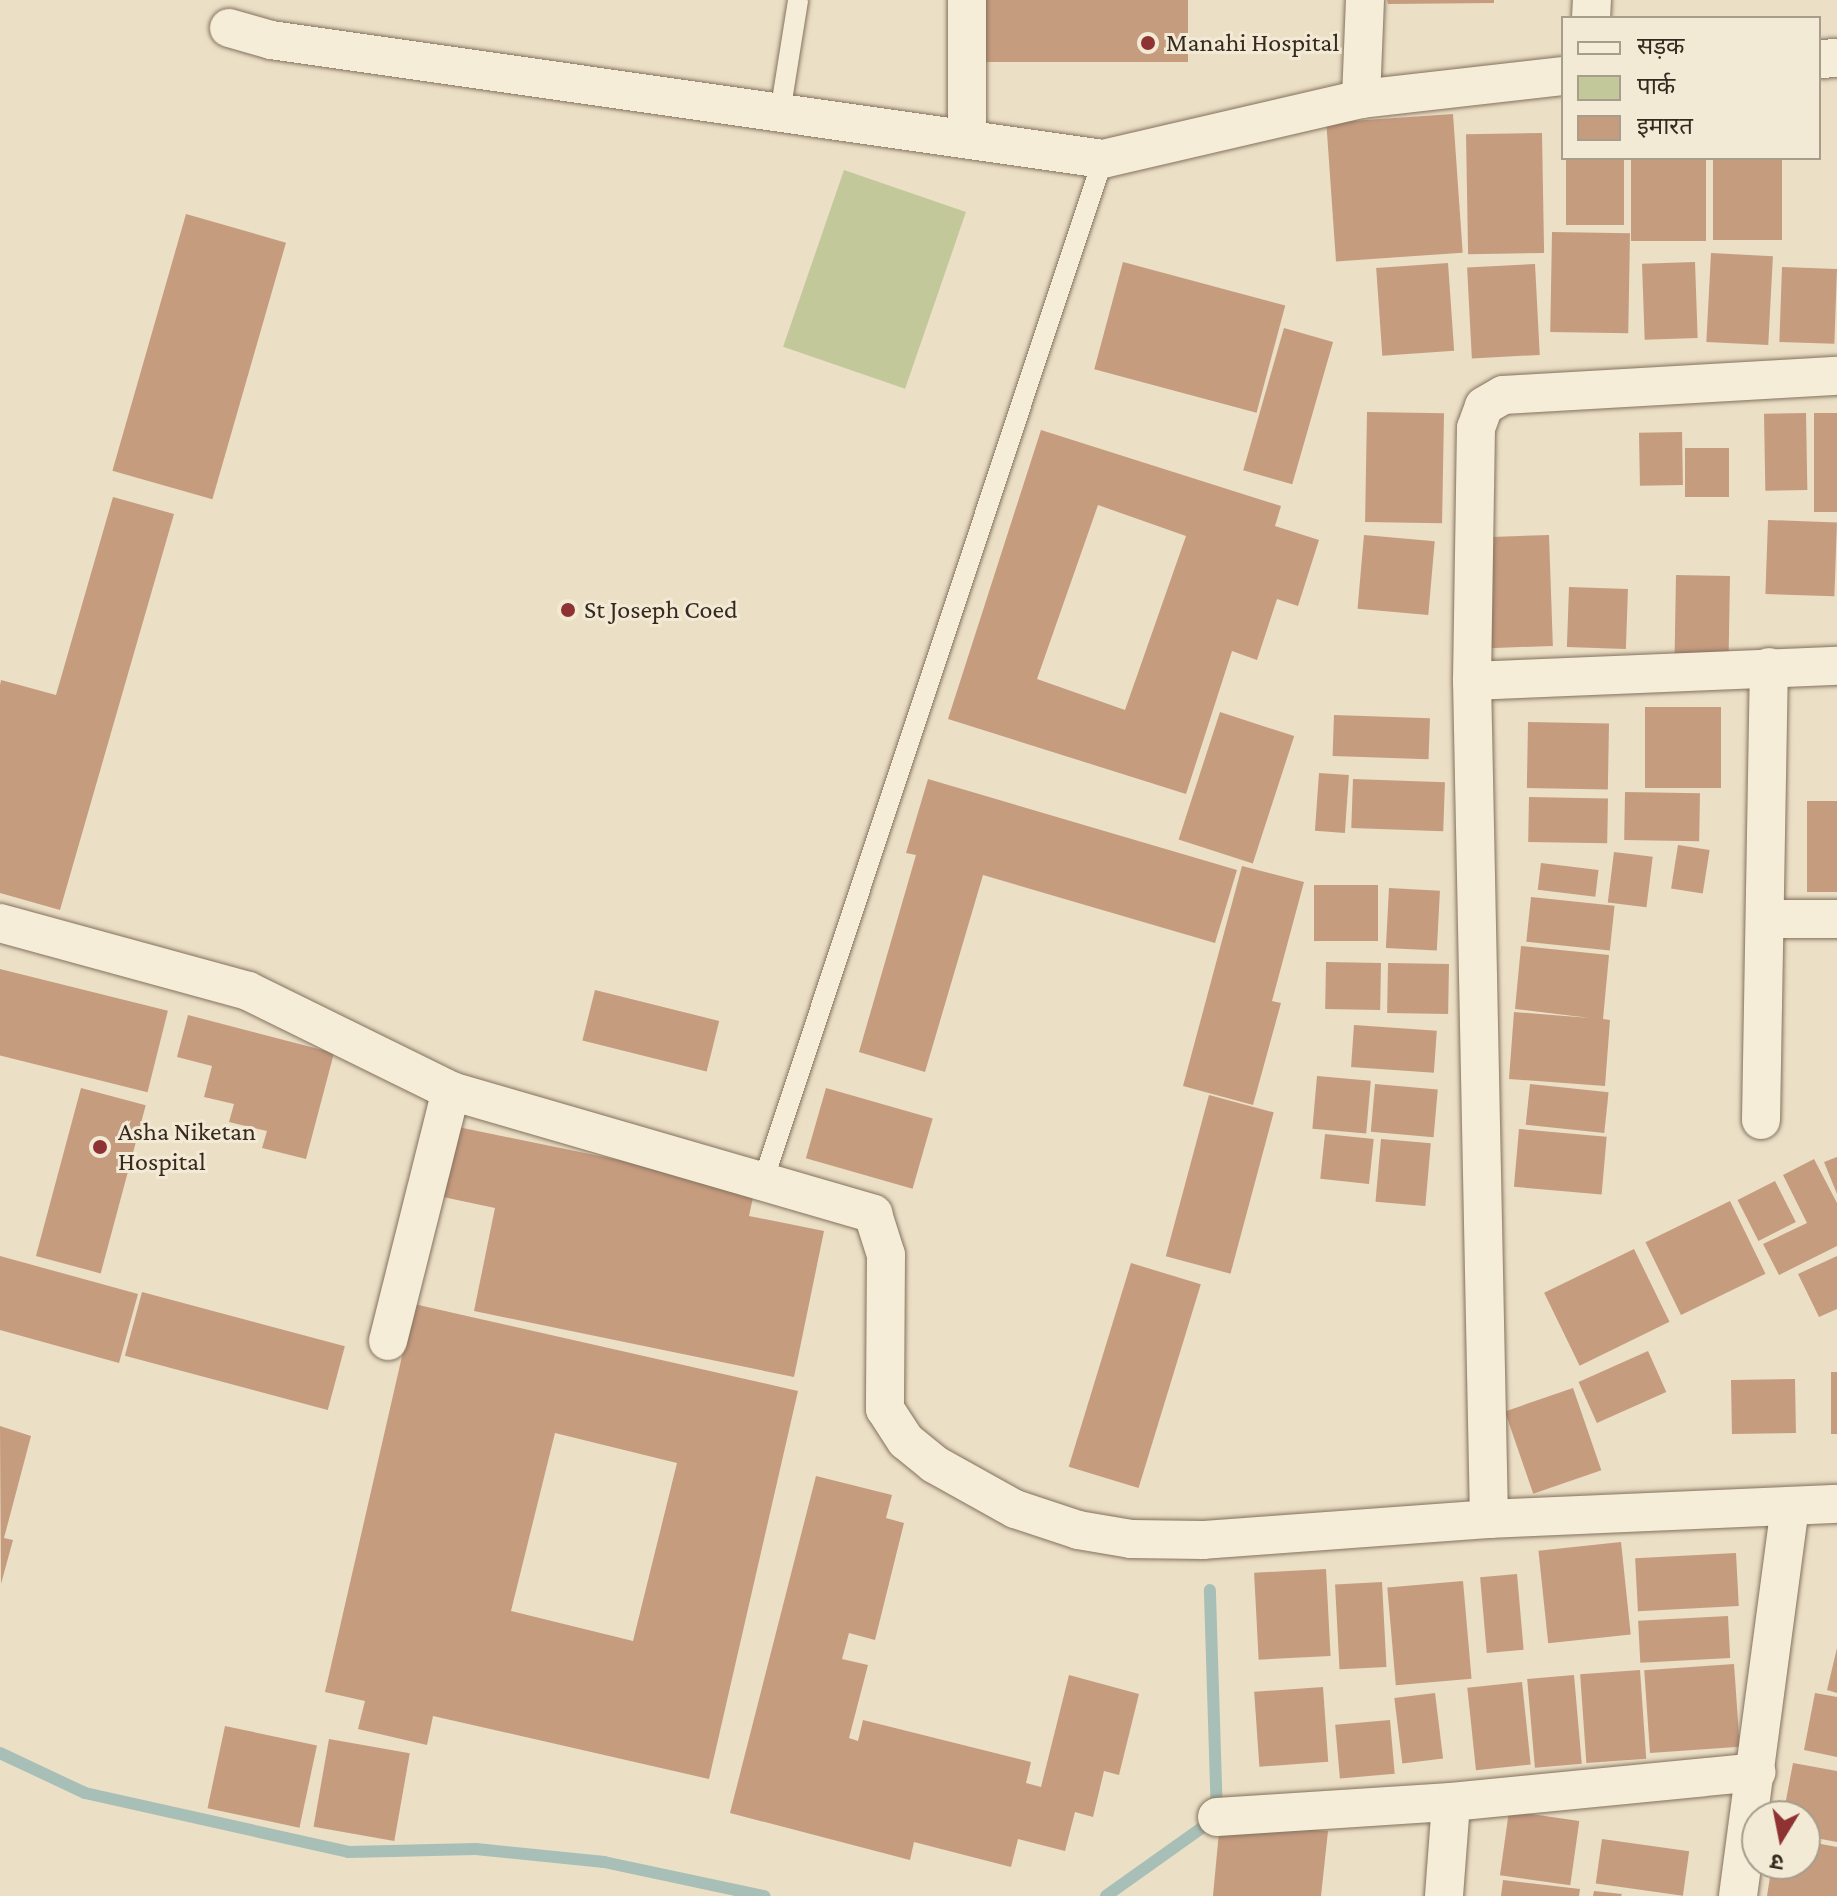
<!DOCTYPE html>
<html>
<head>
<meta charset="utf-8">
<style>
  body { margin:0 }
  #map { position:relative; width:1837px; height:1896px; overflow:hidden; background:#ebdfc6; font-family:"Crimson Pro","Noto Sans Devanagari",serif }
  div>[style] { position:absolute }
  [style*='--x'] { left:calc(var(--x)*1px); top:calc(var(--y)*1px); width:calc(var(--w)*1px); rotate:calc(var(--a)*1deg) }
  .green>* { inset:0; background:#c3c89b; transform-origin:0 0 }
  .stream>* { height:12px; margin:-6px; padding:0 6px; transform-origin:6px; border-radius:6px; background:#a7bfb7 }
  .building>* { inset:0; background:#c69c7f; transform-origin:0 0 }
  .roads { filter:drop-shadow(0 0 2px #84725d) drop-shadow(0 0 2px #84725d) }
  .lane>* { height:20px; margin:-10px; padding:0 10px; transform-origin:10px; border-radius:10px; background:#f6edd9 }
  .street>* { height:38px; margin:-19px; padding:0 19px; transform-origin:19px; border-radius:19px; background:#f6edd9 }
  .dots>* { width:22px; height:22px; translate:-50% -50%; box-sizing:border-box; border:4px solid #f3ead5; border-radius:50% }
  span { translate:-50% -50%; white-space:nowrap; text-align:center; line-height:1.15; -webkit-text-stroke:6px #f3ead5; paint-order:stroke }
  .poi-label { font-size:26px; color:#362a20 }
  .left { translate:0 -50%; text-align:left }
  .legend { position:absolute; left:1561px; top:16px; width:260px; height:144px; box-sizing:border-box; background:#f3ead5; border:2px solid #a79d8d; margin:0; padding:10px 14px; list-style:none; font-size:24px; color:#362a20 }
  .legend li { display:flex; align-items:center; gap:16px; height:40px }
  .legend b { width:40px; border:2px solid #a79d8d }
  .north { position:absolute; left:1741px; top:1800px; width:80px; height:80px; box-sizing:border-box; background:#f3ead5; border:2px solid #a79d8d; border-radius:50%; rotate:190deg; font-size:22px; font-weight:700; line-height:32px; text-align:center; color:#362a20 }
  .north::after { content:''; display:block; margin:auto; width:28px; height:36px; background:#8f3234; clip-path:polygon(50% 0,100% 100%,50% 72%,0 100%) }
</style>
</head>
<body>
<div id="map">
  <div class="green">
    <i style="left:844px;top:170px;width:129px;height:187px;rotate:19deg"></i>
  </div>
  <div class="stream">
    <i style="--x:0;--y:1753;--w:94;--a:25.2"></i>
    <i style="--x:85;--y:1793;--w:270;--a:12.6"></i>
    <i style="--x:348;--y:1852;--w:128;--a:-1.3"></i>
    <i style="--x:476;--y:1849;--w:129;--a:5.8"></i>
    <i style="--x:604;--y:1862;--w:164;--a:12"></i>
    <i style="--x:1106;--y:1896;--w:136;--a:-35.4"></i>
    <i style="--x:1217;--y:1817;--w:227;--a:-91.8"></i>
  </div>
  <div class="building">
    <i style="left:986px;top:0;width:202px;height:62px"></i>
    <i style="clip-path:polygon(1387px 0,1494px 0,1494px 3px,1388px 4px)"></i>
    <i style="left:1453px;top:114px;width:139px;height:127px;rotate:86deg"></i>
    <i style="left:1542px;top:133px;width:120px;height:76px;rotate:89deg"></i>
    <i style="left:1566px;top:158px;width:58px;height:67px"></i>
    <i style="left:1631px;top:158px;width:75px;height:83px"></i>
    <i style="left:1713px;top:158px;width:69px;height:82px"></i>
    <i style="left:186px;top:214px;width:104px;height:267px;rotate:16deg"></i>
    <i style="left:1552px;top:232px;width:78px;height:100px;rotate:1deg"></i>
    <i style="left:1711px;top:253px;width:62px;height:89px;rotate:3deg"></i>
    <i style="left:1123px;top:262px;width:168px;height:111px;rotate:15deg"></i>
    <i style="left:1695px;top:262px;width:76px;height:53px;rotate:88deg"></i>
    <i style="left:1448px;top:263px;width:88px;height:72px;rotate:86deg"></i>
    <i style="left:1535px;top:264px;width:91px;height:68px;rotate:87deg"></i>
    <i style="left:1782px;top:267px;width:55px;height:75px;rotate:2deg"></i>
    <i style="left:1284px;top:328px;width:51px;height:148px;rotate:16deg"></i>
    <i style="left:1367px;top:412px;width:77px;height:110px;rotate:1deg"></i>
    <i style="left:1806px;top:413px;width:77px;height:42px;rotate:89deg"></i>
    <i style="left:1814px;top:413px;width:23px;height:99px"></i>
    <i style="clip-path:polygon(evenodd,1041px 430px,1281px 506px,1275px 526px,1319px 540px,1298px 606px,1277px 599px,1257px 660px,1232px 651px,1186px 794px,948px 719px,1041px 430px,1098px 505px,1186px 536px,1125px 710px,1037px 679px,1098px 505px)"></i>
    <i style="left:1682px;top:432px;width:53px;height:43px;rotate:89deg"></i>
    <i style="left:1685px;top:448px;width:44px;height:49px"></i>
    <i style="clip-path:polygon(113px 497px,174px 514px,60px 910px,0 893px,0 685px,1px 680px,56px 695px)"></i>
    <i style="left:1768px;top:520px;width:69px;height:74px;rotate:2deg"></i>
    <i style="left:1364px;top:535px;width:71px;height:74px;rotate:5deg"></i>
    <i style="left:1549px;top:535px;width:111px;height:65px;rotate:88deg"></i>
    <i style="left:1676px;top:575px;width:54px;height:78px;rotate:1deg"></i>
    <i style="left:1569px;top:587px;width:59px;height:60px;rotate:2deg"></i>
    <i style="left:1645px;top:707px;width:76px;height:81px"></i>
    <i style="left:1220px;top:712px;width:78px;height:134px;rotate:18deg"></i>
    <i style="left:1334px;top:715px;width:96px;height:41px;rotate:2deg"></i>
    <i style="left:1528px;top:722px;width:81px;height:66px;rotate:1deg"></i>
    <i style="left:1319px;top:773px;width:30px;height:58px;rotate:4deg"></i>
    <i style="clip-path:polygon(928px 779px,1237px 870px,1215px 943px,983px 875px,925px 1072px,859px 1052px,916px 855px,906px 853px)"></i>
    <i style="left:1353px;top:779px;width:92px;height:49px;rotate:2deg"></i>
    <i style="left:1625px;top:792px;width:75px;height:48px;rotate:1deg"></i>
    <i style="left:1529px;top:797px;width:79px;height:45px;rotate:1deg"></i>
    <i style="left:1807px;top:801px;width:30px;height:91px"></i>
    <i style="left:1678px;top:845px;width:32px;height:44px;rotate:9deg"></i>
    <i style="left:1614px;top:852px;width:39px;height:51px;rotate:7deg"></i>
    <i style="left:1541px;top:863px;width:58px;height:27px;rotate:7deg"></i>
    <i style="clip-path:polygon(1242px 866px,1304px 882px,1272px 1001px,1281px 1003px,1253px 1105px,1183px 1086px)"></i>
    <i style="left:1314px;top:885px;width:64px;height:56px"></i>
    <i style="left:1389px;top:888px;width:51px;height:60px;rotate:3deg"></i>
    <i style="left:1531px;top:897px;width:84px;height:45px;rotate:6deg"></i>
    <i style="clip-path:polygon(1521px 946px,1609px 955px,1603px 1019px,1610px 1020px,1605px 1086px,1509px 1079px,1514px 1012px,1590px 1018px,1515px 1009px)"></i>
    <i style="left:1326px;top:962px;width:55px;height:47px;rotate:1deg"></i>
    <i style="left:1388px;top:963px;width:61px;height:50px;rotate:1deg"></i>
    <i style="left:0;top:969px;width:173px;height:84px;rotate:14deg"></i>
    <i style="left:595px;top:990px;width:128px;height:52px;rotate:14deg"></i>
    <i style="clip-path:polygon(188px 1015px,334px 1053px,306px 1159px,262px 1148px,267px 1131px,229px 1122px,234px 1104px,204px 1097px,212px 1066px,177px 1057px)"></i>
    <i style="left:1354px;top:1025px;width:83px;height:42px;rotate:4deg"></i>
    <i style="left:1317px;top:1076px;width:54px;height:53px;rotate:5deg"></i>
    <i style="left:1375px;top:1084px;width:63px;height:48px;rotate:5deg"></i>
    <i style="left:1530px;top:1084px;width:79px;height:41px;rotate:6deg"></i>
    <i style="left:81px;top:1088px;width:67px;height:174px;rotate:15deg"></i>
    <i style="left:826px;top:1088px;width:111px;height:73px;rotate:16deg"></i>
    <i style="left:1209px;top:1095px;width:67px;height:167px;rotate:15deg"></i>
    <i style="clip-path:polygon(458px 1127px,755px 1188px,749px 1216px,824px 1231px,794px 1377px,474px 1311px,495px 1208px,443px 1197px)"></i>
    <i style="left:1519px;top:1129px;width:88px;height:58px;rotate:5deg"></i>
    <i style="left:1325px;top:1134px;width:49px;height:45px;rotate:6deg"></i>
    <i style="left:1381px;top:1139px;width:50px;height:63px;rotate:5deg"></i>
    <i style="clip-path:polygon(1837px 1157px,1837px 1194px,1824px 1162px)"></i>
    <i style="clip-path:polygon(1814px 1159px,1837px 1203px,1837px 1246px,1779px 1275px,1763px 1244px,1807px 1223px,1783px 1175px)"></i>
    <i style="left:1775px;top:1181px;width:46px;height:42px;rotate:63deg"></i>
    <i style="left:1730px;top:1201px;width:81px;height:94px;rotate:64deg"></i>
    <i style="left:1634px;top:1249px;width:81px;height:100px;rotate:64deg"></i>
    <i style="clip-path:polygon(0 1256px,138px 1294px,119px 1363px,0 1330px)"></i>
    <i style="clip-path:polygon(1837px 1256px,1837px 1309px,1819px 1317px,1798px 1274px)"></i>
    <i style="left:1131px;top:1263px;width:73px;height:213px;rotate:17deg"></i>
    <i style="left:142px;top:1292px;width:210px;height:66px;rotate:15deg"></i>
    <i style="clip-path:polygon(evenodd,414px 1304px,798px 1391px,709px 1779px,433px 1716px,427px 1745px,358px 1729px,365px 1701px,325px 1692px,414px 1304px,555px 1433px,677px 1463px,633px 1641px,511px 1611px,555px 1433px)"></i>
    <i style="left:1648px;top:1351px;width:45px;height:76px;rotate:66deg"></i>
    <i style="left:1831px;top:1372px;width:6px;height:62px"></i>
    <i style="left:1795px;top:1379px;width:54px;height:64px;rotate:89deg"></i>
    <i style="left:1573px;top:1388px;width:87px;height:72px;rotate:71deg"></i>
    <i style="clip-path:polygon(0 1426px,31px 1436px,4px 1538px,13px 1540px,1px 1584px)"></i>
    <i style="clip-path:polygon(816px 1476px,892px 1495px,886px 1518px,904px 1523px,875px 1640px,849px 1633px,842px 1659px,868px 1665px,849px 1738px,858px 1741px,863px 1720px,1031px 1762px,1026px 1783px,1041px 1787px,1069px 1675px,1139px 1694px,1119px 1775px,1104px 1771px,1093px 1817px,1075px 1812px,1065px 1851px,1018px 1839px,1011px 1867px,914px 1842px,910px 1860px,730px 1813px)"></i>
    <i style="left:1621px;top:1542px;width:93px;height:83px;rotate:84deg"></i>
    <i style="left:1736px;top:1553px;width:53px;height:101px;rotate:87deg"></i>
    <i style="left:1326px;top:1569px;width:87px;height:72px;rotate:87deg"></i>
    <i style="left:1517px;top:1574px;width:76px;height:37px;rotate:85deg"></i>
    <i style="left:1463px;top:1581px;width:98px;height:76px;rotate:85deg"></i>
    <i style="left:1382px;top:1582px;width:85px;height:47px;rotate:87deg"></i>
    <i style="left:1728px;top:1616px;width:42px;height:90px;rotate:87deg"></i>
    <i style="clip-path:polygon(1837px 1648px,1837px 1693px,1827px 1690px)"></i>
    <i style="left:1734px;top:1664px;width:83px;height:90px;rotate:86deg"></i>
    <i style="left:1640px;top:1670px;width:89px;height:60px;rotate:86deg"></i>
    <i style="left:1574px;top:1675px;width:89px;height:47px;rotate:85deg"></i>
    <i style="left:1522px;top:1682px;width:83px;height:55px;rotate:84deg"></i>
    <i style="left:1323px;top:1687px;width:75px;height:69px;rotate:86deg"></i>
    <i style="left:1435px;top:1693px;width:66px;height:41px;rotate:83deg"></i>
    <i style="clip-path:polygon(1815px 1693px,1837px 1697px,1837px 1757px,1804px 1750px)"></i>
    <i style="left:1390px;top:1720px;width:54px;height:55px;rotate:85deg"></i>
    <i style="left:225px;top:1726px;width:94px;height:84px;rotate:12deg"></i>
    <i style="left:329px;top:1739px;width:82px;height:89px;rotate:10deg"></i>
    <i style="clip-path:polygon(1793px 1763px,1837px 1771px,1837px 1842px,1805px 1836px,1805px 1816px,1783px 1816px)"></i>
    <i style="left:1509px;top:1811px;width:71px;height:65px;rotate:8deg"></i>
    <i style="clip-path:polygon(1220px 1821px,1328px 1831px,1321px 1896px,1213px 1896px)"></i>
    <i style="left:1602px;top:1839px;width:88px;height:45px;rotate:8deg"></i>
    <i style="clip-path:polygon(1805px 1841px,1837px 1847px,1837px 1896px,1767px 1896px,1772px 1864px,1805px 1864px)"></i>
    <i style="clip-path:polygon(1503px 1880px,1580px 1889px,1579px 1896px,1501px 1896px)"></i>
    <i style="clip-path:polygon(1594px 1891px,1622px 1894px,1621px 1896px,1593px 1896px)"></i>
  </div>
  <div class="roads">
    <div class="lane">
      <i style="--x:780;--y:113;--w:114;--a:-80.9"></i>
      <i style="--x:763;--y:1181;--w:1077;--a:-71.6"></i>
    </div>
    <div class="street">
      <i style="--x:967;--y:0;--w:139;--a:90"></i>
      <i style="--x:1591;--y:18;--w:18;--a:-87"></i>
      <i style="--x:229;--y:28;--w:44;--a:15.9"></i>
      <i style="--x:271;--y:40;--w:840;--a:8.14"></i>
      <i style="--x:1103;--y:159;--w:265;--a:-13.1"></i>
      <i style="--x:1361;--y:99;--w:203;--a:-6.5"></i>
      <i style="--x:1819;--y:59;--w:18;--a:-3"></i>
      <i style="--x:1361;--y:99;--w:99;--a:-87.7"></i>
      <i style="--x:1472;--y:681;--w:365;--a:-2.4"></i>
      <i style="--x:1767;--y:919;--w:70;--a:0"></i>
      <i style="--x:0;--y:923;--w:257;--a:15.3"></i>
      <i style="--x:248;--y:991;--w:226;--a:26.2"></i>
      <i style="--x:451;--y:1091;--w:440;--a:16.2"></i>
      <i style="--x:873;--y:1214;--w:43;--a:72.4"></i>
      <i style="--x:886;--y:1255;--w:154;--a:90.4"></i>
      <i style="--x:885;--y:1409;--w:38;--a:57"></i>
      <i style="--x:906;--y:1441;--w:36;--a:39"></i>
      <i style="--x:934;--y:1464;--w:93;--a:29.1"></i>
      <i style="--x:1015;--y:1509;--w:66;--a:18.4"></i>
      <i style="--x:1078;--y:1530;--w:54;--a:9.6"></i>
      <i style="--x:1131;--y:1539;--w:72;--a:0.8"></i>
      <i style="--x:1203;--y:1540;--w:287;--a:-4.2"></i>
      <i style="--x:1489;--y:1519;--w:348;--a:-2.5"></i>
      <i style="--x:1761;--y:1120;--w:453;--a:-89"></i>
      <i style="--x:388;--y:1341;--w:258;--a:-75.9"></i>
      <i style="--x:1489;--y:1519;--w:838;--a:-91.16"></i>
      <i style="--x:1472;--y:681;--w:253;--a:-89.1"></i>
      <i style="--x:1476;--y:428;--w:23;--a:-70"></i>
      <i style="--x:1484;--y:406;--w:22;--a:-30"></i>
      <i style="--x:1503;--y:395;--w:335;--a:-3.3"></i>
      <i style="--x:1217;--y:1817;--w:234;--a:-3.7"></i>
      <i style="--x:1451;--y:1802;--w:307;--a:-5.6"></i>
      <i style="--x:1444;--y:1896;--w:94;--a:-85.7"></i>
      <i style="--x:1738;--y:1896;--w:393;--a:-82.4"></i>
    </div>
  </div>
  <div class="dots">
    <i style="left:1148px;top:43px;background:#8f3234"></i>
    <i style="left:568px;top:610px;background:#8f3234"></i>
    <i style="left:100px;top:1147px;background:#8f3234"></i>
  </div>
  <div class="poi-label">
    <span class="left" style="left:1166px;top:43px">Manahi Hospital</span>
    <span class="left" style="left:584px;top:610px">St Joseph Coed</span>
    <span class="left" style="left:118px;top:1147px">Asha Niketan<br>Hospital</span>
  </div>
  <ul class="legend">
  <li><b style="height:10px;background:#f6edd9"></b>सड़क</li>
  <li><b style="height:22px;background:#c3c89b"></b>पार्क</li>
  <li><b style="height:22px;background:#c69c7f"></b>इमारत</li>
  </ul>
  <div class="north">उ</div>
</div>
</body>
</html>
